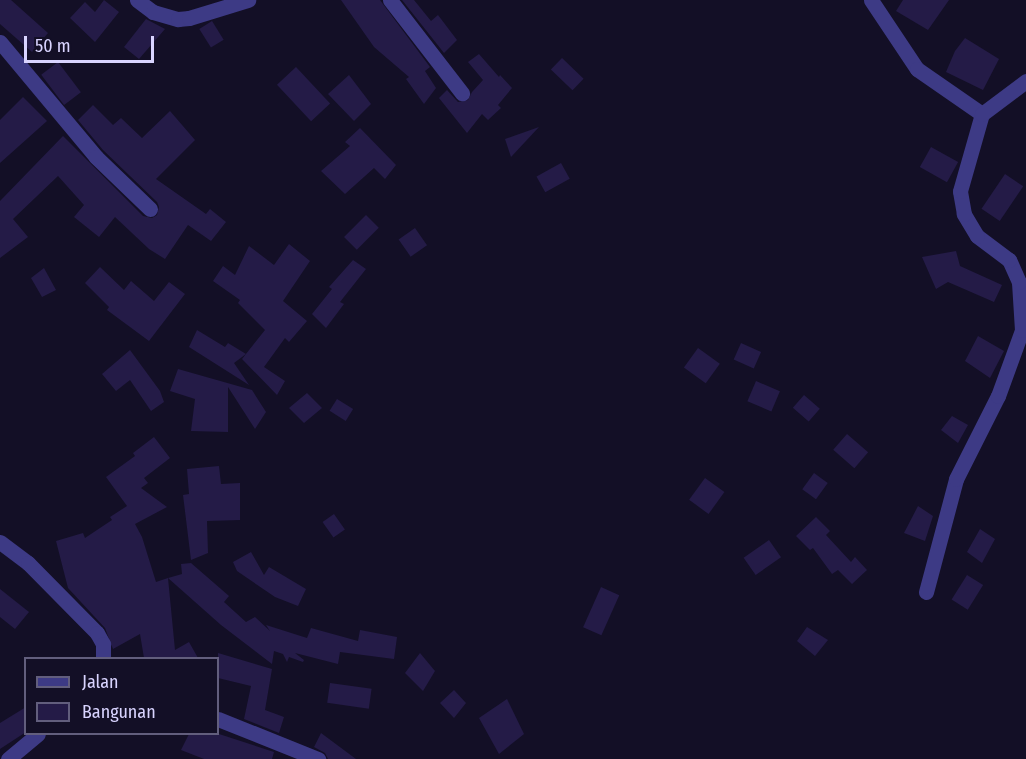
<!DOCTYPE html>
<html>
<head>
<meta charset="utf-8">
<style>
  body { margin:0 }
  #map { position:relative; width:1026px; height:759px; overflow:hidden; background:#130f26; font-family:"Fira Sans Condensed",sans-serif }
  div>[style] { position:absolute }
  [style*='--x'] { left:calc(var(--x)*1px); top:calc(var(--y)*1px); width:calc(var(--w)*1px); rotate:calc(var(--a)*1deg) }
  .building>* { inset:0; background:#241b47; transform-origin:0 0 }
  .minor>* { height:15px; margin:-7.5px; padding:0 7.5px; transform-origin:7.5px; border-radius:7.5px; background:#3d3a85 }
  span { translate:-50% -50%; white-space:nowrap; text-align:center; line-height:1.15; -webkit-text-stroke:6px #130f26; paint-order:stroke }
  .legend { position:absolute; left:24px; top:657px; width:195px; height:78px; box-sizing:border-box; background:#130f26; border:2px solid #625e7d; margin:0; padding:8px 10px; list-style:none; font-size:18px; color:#d9d4ff }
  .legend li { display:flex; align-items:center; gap:12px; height:30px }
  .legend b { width:30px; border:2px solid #625e7d }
  .scale { position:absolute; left:24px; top:36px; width:130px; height:27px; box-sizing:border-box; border:3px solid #d9d4ff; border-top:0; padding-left:8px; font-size:18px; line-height:21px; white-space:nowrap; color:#d9d4ff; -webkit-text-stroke:4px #130f26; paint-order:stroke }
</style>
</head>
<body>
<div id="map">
  <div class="building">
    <i style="clip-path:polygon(0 0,11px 0,48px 33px,32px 52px,0 24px)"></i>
    <i style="clip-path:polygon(104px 0,119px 12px,95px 42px,70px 18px,85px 2px,95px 12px)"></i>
    <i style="clip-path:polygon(341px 0,380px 0,430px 67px,425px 71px,436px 88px,424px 104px,406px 79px,409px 77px,374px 47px)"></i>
    <i style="clip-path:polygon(402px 0,414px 0,431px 21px,438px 15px,457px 40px,444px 53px)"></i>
    <i style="clip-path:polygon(903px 0,949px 0,928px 30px,896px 11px)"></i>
    <i style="clip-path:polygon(146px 19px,165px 29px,139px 59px,124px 47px)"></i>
    <i style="left:212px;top:21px;width:22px;height:15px;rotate:58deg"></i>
    <i style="clip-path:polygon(965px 38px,999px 59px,983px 90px,946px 72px,955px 51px)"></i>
    <i style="clip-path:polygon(479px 54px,499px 77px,500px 75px,512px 88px,498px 105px,501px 108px,488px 120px,482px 114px,467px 133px,439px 98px,447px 90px,458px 102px,468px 100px,472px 92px,483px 80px,468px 62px)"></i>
    <i style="left:562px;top:58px;width:30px;height:16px;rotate:44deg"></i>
    <i style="left:58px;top:62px;width:38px;height:21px;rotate:53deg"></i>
    <i style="left:296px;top:67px;width:50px;height:26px;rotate:47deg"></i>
    <i style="clip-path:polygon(349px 75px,371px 104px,354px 121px,328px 94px)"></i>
    <i style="clip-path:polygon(23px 97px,47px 121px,0 163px,0 120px)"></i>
    <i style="clip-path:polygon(93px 105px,113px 125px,121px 118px,142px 138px,170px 111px,195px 140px,156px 179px,206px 214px,210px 209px,226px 222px,211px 241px,188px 225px,165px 259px,149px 249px,115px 217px,99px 237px,74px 217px,84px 205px,58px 176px,13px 219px,28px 237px,0 258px,0 201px,63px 136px,143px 216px,152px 218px,157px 215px,159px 207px,157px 202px,103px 150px,78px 120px)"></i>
    <i style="clip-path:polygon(539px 127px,511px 157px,505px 139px)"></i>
    <i style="clip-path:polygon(360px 128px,396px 165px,385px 179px,374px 168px,345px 194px,321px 171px,350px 146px,345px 142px)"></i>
    <i style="left:931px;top:147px;width:31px;height:23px;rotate:29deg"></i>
    <i style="left:561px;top:163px;width:18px;height:28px;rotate:61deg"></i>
    <i style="left:1005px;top:174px;width:22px;height:42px;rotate:34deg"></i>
    <i style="left:366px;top:215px;width:18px;height:31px;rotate:45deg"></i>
    <i style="left:415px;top:228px;width:21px;height:20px;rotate:55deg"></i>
    <i style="clip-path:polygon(289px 244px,310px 261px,283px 301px,307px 321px,289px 342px,285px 338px,264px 367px,285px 381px,277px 395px,242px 359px,265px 330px,238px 303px,240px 300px,213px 281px,223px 266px,235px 275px,249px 246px,274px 265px)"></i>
    <i style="clip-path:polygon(956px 251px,960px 266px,1002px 285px,994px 302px,948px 282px,936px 289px,922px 257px)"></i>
    <i style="clip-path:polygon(353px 260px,366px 269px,340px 302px,344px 304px,326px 328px,312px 314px,332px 289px,329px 287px)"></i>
    <i style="clip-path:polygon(100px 267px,124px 290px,131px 281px,154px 301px,169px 282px,185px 294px,149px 341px,107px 310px,109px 307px,85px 283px)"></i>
    <i style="clip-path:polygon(44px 268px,56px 290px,42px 297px,31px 278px)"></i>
    <i style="clip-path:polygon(197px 330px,225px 347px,228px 343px,246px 354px,234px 363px,249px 385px,189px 347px)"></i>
    <i style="clip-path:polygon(978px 336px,1004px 351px,990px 378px,965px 361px)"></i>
    <i style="left:741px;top:343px;width:22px;height:18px;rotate:24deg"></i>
    <i style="left:698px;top:348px;width:27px;height:24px;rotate:36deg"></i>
    <i style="clip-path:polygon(130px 350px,160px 391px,164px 402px,151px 411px,130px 380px,116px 391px,102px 374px)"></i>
    <i style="clip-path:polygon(178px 369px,252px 390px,266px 412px,255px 429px,228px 387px,228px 432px,191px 431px,195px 399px,170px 391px)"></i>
    <i style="left:756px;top:381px;width:26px;height:22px;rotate:23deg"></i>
    <i style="clip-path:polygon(307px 393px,322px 408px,304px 423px,289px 408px)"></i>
    <i style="left:804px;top:395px;width:21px;height:17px;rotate:41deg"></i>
    <i style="left:337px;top:399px;width:19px;height:14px;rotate:32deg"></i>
    <i style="clip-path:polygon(952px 416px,968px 425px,958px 443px,941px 430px)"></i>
    <i style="left:847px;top:434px;width:28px;height:21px;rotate:41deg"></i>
    <i style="clip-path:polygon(154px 437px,170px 458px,144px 478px,148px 483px,141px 488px,167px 507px,135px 524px,142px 537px,156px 582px,168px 578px,175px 650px,189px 642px,198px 658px,144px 658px,140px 634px,113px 649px,105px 628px,68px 588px,56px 541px,83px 533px,85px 538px,112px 520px,110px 517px,127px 506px,106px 477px,135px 456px,133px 453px)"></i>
    <i style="clip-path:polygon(219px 466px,221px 484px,240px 483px,240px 520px,207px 521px,208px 553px,191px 560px,183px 495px,189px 494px,187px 469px)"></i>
    <i style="left:814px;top:473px;width:17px;height:20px;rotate:36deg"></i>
    <i style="left:705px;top:478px;width:24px;height:27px;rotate:36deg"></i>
    <i style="clip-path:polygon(918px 506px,933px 516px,925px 541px,904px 533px)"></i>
    <i style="left:334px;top:514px;width:19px;height:14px;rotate:55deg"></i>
    <i style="clip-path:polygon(816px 517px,830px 531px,826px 535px,851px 562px,855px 557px,867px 570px,852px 584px,838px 570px,832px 574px,813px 548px,810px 550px,796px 536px)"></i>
    <i style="clip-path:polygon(980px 529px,995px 539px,982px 563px,967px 552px)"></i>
    <i style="left:769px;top:540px;width:21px;height:31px;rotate:55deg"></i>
    <i style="clip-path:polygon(251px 552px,264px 575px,269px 567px,306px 589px,298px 606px,275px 597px,237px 571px,233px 562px)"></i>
    <i style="clip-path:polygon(191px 563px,229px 596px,224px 602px,246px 622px,255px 617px,270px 631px,266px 625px,307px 638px,311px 628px,358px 641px,360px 630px,397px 637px,394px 659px,340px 652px,338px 664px,295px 653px,304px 660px,303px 662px,289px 657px,287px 662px,283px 654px,274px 651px,272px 664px,221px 625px,168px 578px,182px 574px,181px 564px)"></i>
    <i style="left:967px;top:575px;width:19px;height:29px;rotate:32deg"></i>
    <i style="left:601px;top:587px;width:20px;height:44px;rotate:24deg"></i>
    <i style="clip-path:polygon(0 589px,29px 612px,15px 629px,0 617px)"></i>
    <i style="clip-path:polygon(807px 627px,828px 640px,815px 656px,797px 641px)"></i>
    <i style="clip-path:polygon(218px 653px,272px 669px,265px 710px,284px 717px,279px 733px,244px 719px,251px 686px,218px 678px)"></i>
    <i style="clip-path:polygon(420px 653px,435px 671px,423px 691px,405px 673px)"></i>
    <i style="left:330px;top:683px;width:42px;height:20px;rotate:8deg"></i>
    <i style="clip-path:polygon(454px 690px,466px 703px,454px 718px,440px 703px)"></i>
    <i style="clip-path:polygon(507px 699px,524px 734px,499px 754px,479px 718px)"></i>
    <i style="clip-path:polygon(26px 707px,26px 732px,0 749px,0 723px)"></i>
    <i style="clip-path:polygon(321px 733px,356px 759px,328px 759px,325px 753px,314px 747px)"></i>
    <i style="clip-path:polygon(189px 734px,219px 734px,274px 752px,272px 759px,204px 759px,181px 750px)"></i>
  </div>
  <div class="minor">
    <i style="--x:137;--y:0;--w:20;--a:37"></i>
    <i style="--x:153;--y:12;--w:26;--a:16"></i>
    <i style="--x:178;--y:19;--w:11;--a:-5"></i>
    <i style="--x:189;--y:18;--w:62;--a:-17"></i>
    <i style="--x:390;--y:0;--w:118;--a:52.3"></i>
    <i style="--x:871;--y:0;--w:83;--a:56.3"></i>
    <i style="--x:917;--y:69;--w:79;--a:34.7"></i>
    <i style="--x:0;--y:42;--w:150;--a:50.1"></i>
    <i style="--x:96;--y:157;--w:75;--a:43.9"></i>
    <i style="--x:0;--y:542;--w:35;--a:37"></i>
    <i style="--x:28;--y:563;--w:98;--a:45.4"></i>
    <i style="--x:97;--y:633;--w:13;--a:61"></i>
    <i style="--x:103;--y:644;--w:14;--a:90"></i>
    <i style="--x:926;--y:592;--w:117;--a:-75.1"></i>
    <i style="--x:956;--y:479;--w:93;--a:-63.2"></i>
    <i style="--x:998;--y:396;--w:70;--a:-70"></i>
    <i style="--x:1022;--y:330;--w:48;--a:-93.6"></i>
    <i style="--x:1019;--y:282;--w:24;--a:-114"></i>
    <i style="--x:1009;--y:260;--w:40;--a:-143"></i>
    <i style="--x:977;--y:236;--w:26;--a:-121"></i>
    <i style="--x:964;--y:214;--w:23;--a:-100"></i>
    <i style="--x:960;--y:191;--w:80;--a:-74.1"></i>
    <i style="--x:982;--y:114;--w:55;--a:-36.9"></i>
    <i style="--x:218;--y:719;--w:108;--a:21.8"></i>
    <i style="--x:8;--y:759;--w:39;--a:-40"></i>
  </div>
  <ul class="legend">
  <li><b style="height:8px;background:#3d3a85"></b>Jalan</li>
  <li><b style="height:16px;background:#241b47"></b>Bangunan</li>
  </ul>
  <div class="scale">50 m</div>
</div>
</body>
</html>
